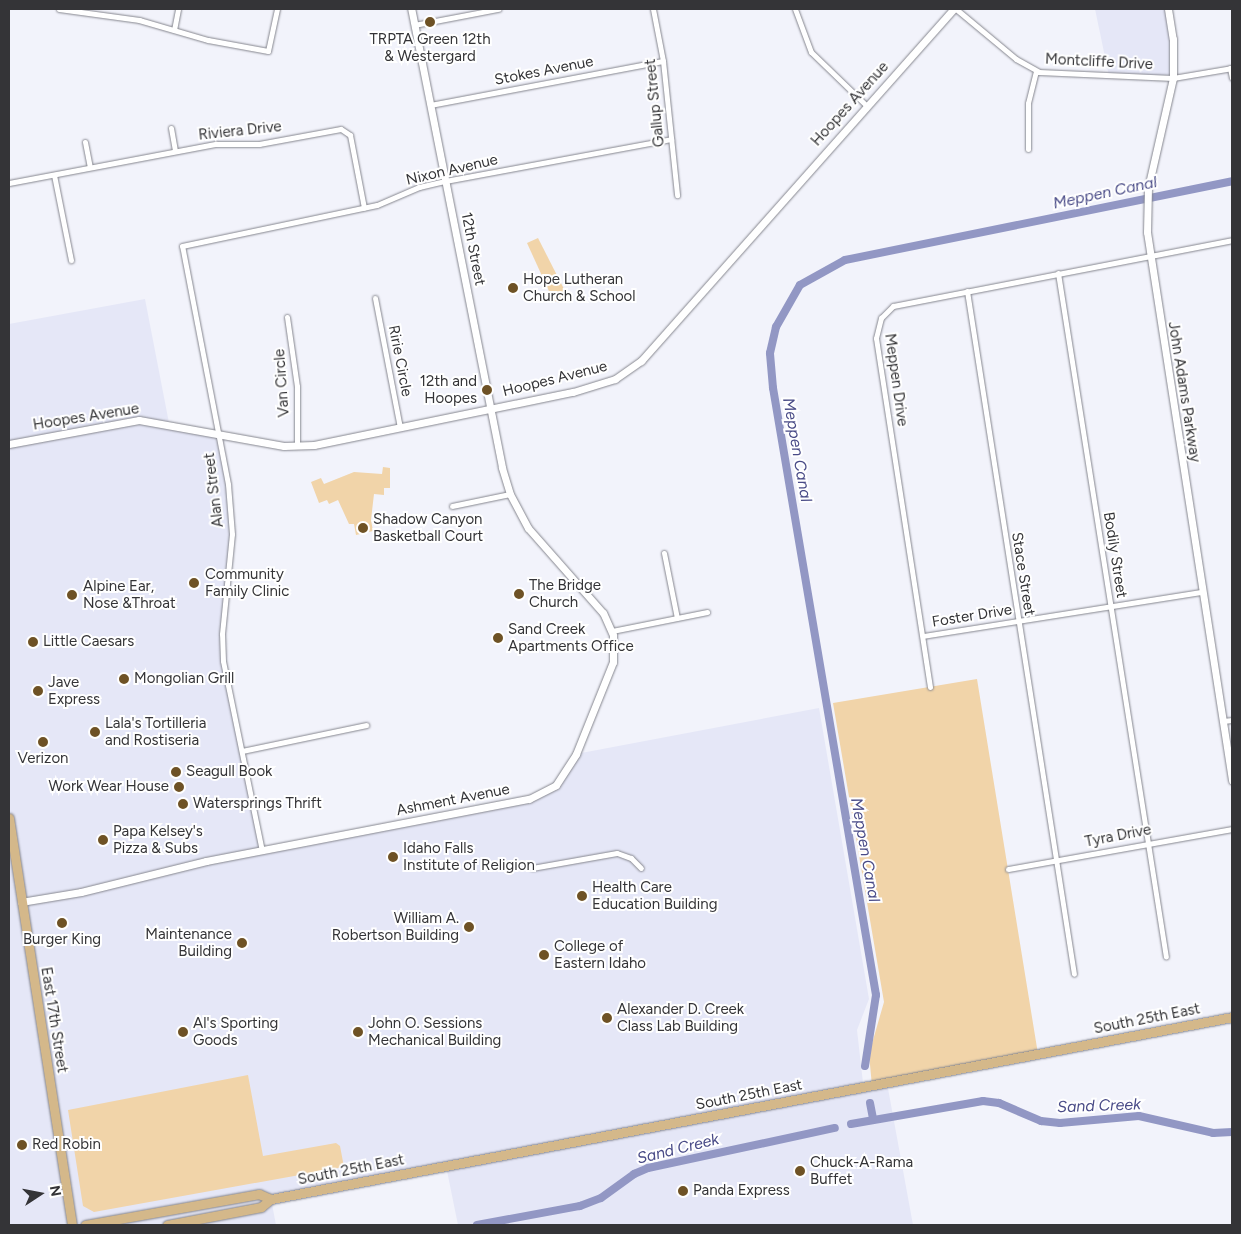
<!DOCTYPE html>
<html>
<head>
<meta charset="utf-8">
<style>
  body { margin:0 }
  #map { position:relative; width:1241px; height:1234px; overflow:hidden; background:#f2f3fb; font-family:Figtree,sans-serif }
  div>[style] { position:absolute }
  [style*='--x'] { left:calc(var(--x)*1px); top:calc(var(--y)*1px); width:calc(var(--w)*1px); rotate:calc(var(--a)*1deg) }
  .built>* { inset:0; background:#e5e7f7 }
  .green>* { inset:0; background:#f1d4a9 }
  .canal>* { height:8px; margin:-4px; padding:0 4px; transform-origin:4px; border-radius:4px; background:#9297c4 }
  .roads { filter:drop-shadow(0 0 1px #85868e) drop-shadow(0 0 1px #85868e) }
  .minor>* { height:5px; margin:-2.5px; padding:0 2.5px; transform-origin:2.5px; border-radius:2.5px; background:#fff }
  .tertiary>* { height:7px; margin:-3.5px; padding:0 3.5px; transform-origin:3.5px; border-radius:3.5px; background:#fff }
  .primary>* { height:9px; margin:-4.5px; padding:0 4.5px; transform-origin:4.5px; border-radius:4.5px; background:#d4b88a }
  .dots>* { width:14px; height:14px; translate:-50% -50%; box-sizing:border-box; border:2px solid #fff; border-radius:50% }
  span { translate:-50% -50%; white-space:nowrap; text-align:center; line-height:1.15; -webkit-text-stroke:4px #fff; paint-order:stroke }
  .poi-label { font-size:15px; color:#343437 }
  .left { translate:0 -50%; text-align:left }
  .right { translate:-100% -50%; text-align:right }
  .street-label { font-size:15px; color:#343437 }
  .water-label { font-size:16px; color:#494b87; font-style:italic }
  .frame { position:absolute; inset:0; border:10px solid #343437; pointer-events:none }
  .north { position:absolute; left:15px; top:1169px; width:50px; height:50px; -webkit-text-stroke:4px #fff; paint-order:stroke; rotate:79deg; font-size:14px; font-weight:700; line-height:20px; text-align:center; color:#343437 }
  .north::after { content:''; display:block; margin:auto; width:18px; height:22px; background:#343437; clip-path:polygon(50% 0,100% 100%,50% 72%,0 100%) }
</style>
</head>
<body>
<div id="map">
  <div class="built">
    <i style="clip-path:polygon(1095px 9px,1168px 9px,1173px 78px,1109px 76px)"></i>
    <i style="clip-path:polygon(145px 299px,169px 423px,219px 433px,232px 514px,222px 634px,223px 661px,262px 851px,529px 799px,556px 785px,576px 754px,819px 708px,869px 999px,857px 1030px,863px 1083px,887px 1083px,913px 1225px,458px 1225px,446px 1166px,271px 1199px,276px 1225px,9px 1225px,9px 324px)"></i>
  </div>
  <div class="green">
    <i style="clip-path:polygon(538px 238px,566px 293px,559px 303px,553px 300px,527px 243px)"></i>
    <i style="clip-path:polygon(383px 467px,390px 468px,390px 488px,384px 488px,384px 495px,374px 494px,371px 520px,373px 531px,356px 535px,354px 524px,349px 524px,338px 500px,329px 504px,327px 500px,319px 503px,311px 482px,321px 478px,324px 484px,354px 472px,382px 474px)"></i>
    <i style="clip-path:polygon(977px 679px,1038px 1054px,872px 1086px,869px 1054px,884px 1002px,833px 703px)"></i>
    <i style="clip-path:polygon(248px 1075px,263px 1156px,336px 1143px,340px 1146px,344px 1167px,94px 1212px,83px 1206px,68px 1110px)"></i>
  </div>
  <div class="canal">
    <i style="--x:865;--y:1066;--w:72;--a:-81.2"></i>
    <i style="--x:876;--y:995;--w:616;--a:-99.63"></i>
    <i style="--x:773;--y:388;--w:35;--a:-95"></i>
    <i style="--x:770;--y:353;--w:27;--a:-77"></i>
    <i style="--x:776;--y:327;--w:48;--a:-60.3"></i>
    <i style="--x:800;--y:285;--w:51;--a:-29.1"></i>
    <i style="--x:845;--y:260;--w:395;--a:-11.5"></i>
    <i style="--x:870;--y:1103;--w:16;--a:79"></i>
    <i style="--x:851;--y:1124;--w:134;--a:-9.9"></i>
    <i style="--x:983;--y:1101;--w:16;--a:7"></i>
    <i style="--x:999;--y:1103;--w:46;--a:23.2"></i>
    <i style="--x:1041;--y:1121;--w:19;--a:6"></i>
    <i style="--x:1060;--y:1123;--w:79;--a:-5.1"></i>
    <i style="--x:1139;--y:1116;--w:76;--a:12.9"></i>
    <i style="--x:1213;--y:1133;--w:19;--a:-3"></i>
    <i style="--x:477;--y:1225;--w:105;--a:-10.5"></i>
    <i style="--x:580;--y:1206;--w:22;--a:-21"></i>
    <i style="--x:601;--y:1198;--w:41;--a:-36"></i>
    <i style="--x:634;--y:1174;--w:15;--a:-23"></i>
    <i style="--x:648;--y:1168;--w:191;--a:-12.1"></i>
  </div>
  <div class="roads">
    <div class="minor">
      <i style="--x:59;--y:9;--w:81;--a:7.8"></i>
      <i style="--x:139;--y:20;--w:72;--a:16.2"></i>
      <i style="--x:208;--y:40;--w:61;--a:10.4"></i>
      <i style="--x:268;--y:51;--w:43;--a:-77.9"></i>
      <i style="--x:653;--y:9;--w:53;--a:79.1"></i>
      <i style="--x:663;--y:61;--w:135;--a:84"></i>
      <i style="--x:795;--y:9;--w:46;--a:69.6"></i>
      <i style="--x:811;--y:52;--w:78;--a:44"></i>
      <i style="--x:956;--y:9;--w:78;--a:39.8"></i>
      <i style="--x:1016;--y:59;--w:26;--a:29"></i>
      <i style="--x:1039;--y:72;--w:134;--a:2.6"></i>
      <i style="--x:1173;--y:78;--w:60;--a:-9.6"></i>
      <i style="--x:414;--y:25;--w:86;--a:-10.8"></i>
      <i style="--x:174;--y:30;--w:21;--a:-79"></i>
      <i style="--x:1230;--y:68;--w:10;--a:79"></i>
      <i style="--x:430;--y:105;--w:237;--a:-10.7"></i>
      <i style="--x:171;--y:128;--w:23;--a:80"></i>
      <i style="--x:85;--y:142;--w:25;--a:79"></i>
      <i style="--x:1028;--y:149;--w:46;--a:-90"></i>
      <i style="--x:1028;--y:103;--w:33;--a:-76"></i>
      <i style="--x:54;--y:175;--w:87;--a:78.7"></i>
      <i style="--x:9;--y:183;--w:211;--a:-10.7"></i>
      <i style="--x:216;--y:144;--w:43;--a:0"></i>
      <i style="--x:259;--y:144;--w:83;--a:-10.4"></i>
      <i style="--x:341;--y:129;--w:11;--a:34"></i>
      <i style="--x:350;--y:135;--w:74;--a:79.1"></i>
      <i style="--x:1058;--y:273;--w:692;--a:81.03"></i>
      <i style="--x:967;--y:291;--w:691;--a:81.1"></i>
      <i style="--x:375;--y:298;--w:132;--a:79.1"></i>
      <i style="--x:287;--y:317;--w:70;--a:81.8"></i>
      <i style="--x:297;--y:386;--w:60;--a:90"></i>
      <i style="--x:452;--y:506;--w:59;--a:-11.7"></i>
      <i style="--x:664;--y:553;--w:66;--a:78.7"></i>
      <i style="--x:612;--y:631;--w:97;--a:-11.3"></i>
      <i style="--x:923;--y:636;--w:282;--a:-9"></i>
      <i style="--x:930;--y:687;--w:353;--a:-98.8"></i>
      <i style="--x:876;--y:338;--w:21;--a:-76"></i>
      <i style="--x:881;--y:318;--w:17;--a:-45"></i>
      <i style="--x:893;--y:306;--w:345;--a:-11"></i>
      <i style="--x:1223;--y:721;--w:9;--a:-6"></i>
      <i style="--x:242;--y:751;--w:127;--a:-11.8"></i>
      <i style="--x:262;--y:851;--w:194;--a:-101.6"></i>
      <i style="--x:223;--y:661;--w:27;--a:-92"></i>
      <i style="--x:222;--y:634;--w:100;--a:-84.3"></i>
      <i style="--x:232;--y:534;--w:50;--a:-94.6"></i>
      <i style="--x:228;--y:484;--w:242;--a:-100.9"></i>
      <i style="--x:182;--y:246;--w:199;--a:-11.9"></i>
      <i style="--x:377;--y:205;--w:46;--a:-23.2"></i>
      <i style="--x:419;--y:187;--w:27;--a:-13"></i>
      <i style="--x:445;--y:181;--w:230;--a:-10.5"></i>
      <i style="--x:532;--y:868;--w:86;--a:-10"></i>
      <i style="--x:617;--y:853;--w:15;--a:20"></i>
      <i style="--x:631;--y:858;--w:14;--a:45"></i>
      <i style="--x:1008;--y:869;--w:228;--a:-10.1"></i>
    </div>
    <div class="tertiary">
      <i style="--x:1168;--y:9;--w:30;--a:81"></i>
      <i style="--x:1173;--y:39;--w:39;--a:90"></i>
      <i style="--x:1173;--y:78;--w:113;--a:102.8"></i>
      <i style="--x:1148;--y:188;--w:44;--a:91.3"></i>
      <i style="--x:1147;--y:232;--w:555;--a:81.18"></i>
      <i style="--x:9;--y:444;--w:132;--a:-10.5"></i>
      <i style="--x:139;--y:420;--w:147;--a:10.2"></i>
      <i style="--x:284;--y:446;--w:30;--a:-2"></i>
      <i style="--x:314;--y:445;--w:264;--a:-11.6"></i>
      <i style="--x:573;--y:392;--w:44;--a:-17.2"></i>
      <i style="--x:615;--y:379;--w:32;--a:-35"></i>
      <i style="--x:641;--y:361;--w:470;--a:-48.4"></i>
      <i style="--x:21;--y:902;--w:61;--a:-9.5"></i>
      <i style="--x:81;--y:892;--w:129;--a:-13.9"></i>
      <i style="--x:206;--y:861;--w:329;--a:-10.9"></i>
      <i style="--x:529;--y:799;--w:30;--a:-27"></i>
      <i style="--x:556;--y:785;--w:37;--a:-57"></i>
      <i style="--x:576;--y:754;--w:99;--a:-68.1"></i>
      <i style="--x:613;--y:662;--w:27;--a:-90"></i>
      <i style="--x:613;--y:635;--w:24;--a:-114"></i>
      <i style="--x:603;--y:613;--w:113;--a:-131.4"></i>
      <i style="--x:528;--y:528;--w:38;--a:-118"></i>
      <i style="--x:510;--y:494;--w:28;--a:-107"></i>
      <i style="--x:502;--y:467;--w:467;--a:-101.2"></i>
    </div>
    <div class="primary">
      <i style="--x:9;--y:818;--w:412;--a:81.2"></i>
      <i style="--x:85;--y:1225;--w:177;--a:-10.1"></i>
      <i style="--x:259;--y:1194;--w:13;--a:23"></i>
      <i style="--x:271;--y:1199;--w:978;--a:-10.72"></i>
      <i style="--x:167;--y:1225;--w:96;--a:-10.8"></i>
      <i style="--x:261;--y:1207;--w:13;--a:-39"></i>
    </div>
  </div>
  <div class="dots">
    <i style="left:430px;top:22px;background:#6e5225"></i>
    <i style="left:513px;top:288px;background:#6e5225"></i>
    <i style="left:487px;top:390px;background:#6e5225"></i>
    <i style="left:363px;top:528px;background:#6e5225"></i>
    <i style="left:194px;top:583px;background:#6e5225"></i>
    <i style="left:519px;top:594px;background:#6e5225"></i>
    <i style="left:72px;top:595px;background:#6e5225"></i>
    <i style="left:498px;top:638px;background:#6e5225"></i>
    <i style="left:33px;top:642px;background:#6e5225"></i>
    <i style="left:124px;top:679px;background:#6e5225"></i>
    <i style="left:38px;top:691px;background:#6e5225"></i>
    <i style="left:95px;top:732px;background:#6e5225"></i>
    <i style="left:43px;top:742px;background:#6e5225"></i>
    <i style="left:176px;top:772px;background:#6e5225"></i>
    <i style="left:179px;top:787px;background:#6e5225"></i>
    <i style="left:183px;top:804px;background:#6e5225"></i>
    <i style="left:103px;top:840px;background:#6e5225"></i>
    <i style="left:393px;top:857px;background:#6e5225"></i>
    <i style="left:582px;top:896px;background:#6e5225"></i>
    <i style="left:62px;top:923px;background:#6e5225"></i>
    <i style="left:469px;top:927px;background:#6e5225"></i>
    <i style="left:242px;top:943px;background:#6e5225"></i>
    <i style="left:544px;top:955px;background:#6e5225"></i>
    <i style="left:607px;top:1018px;background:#6e5225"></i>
    <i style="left:183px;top:1032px;background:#6e5225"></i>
    <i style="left:358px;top:1032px;background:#6e5225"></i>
    <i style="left:22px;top:1145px;background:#6e5225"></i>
    <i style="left:800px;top:1171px;background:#6e5225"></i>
    <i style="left:683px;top:1191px;background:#6e5225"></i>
  </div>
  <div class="poi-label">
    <span style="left:430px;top:48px">TRPTA Green 12th<br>&amp; Westergard</span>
    <span class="left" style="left:523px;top:288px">Hope Lutheran<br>Church &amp; School</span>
    <span class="right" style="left:477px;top:390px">12th and<br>Hoopes</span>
    <span class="left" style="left:373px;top:528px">Shadow Canyon<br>Basketball Court</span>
    <span class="left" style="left:205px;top:583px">Community<br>Family Clinic</span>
    <span class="left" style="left:529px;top:594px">The Bridge<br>Church</span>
    <span class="left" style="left:83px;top:595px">Alpine Ear,<br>Nose &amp;Throat</span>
    <span class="left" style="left:508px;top:638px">Sand Creek<br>Apartments Office</span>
    <span class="left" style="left:43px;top:642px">Little Caesars</span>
    <span class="left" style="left:134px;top:679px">Mongolian Grill</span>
    <span class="left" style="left:48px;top:691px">Jave<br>Express</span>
    <span class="left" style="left:105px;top:732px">Lala's Tortilleria<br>and Rostiseria</span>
    <span style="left:43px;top:759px">Verizon</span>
    <span class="left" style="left:186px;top:772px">Seagull Book</span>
    <span class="right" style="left:169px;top:787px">Work Wear House</span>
    <span class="left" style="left:193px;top:804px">Watersprings Thrift</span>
    <span class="left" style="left:113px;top:840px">Papa Kelsey's<br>Pizza &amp; Subs</span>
    <span class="left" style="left:403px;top:857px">Idaho Falls<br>Institute of Religion</span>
    <span class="left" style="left:592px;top:896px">Health Care<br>Education Building</span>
    <span class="right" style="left:459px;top:927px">William A.<br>Robertson Building</span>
    <span class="right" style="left:232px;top:943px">Maintenance<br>Building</span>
    <span style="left:62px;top:940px">Burger King</span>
    <span class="left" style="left:554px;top:955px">College of<br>Eastern Idaho</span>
    <span class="left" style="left:617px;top:1018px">Alexander D. Creek<br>Class Lab Building</span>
    <span class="left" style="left:193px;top:1032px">Al's Sporting<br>Goods</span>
    <span class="left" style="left:368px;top:1032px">John O. Sessions<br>Mechanical Building</span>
    <span class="left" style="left:32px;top:1145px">Red Robin</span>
    <span class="left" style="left:810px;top:1171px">Chuck-A-Rama<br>Buffet</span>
    <span class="left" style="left:693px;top:1191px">Panda Express</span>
  </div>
  <div class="street-label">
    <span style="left:1099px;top:62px;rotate:3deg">Montcliffe Drive</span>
    <span style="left:544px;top:71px;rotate:-11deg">Stokes Avenue</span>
    <span style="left:655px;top:103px;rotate:-96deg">Gallup Street</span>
    <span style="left:850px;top:104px;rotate:-48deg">Hoopes Avenue</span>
    <span style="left:240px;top:131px;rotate:-6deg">Riviera Drive</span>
    <span style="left:452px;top:170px;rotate:-13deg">Nixon Avenue</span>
    <span style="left:473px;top:249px;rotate:79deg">12th Street</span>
    <span style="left:400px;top:361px;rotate:79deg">Ririe Circle</span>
    <span style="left:555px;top:379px;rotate:-14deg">Hoopes Avenue</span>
    <span style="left:896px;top:380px;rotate:82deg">Meppen Drive</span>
    <span style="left:282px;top:383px;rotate:-94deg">Van Circle</span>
    <span style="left:1184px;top:392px;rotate:81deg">John Adams Parkway</span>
    <span style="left:86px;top:417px;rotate:-9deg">Hoopes Avenue</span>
    <span style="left:214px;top:490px;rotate:-97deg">Alan Street</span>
    <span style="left:1115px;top:555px;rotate:81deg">Bodily Street</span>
    <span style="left:1023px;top:574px;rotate:81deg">Stace Street</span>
    <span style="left:972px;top:616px;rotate:-9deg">Foster Drive</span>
    <span style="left:453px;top:800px;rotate:-11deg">Ashment Avenue</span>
    <span style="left:1118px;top:836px;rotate:-11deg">Tyra Drive</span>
    <span style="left:1147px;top:1019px;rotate:-11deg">South 25th East</span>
    <span style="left:54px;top:1020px;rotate:81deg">East 17th Street</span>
    <span style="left:749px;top:1095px;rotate:-11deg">South 25th East</span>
    <span style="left:351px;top:1170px;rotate:-11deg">South 25th East</span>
  </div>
  <div class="water-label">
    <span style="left:1105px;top:193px;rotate:-12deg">Meppen Canal</span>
    <span style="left:797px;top:450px;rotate:80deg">Meppen Canal</span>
    <span style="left:865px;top:850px;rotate:80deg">Meppen Canal</span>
    <span style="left:1099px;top:1106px;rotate:-2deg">Sand Creek</span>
    <span style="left:678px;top:1149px;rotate:-14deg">Sand Creek</span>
  </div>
  <div class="frame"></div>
  <div class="north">N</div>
</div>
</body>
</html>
